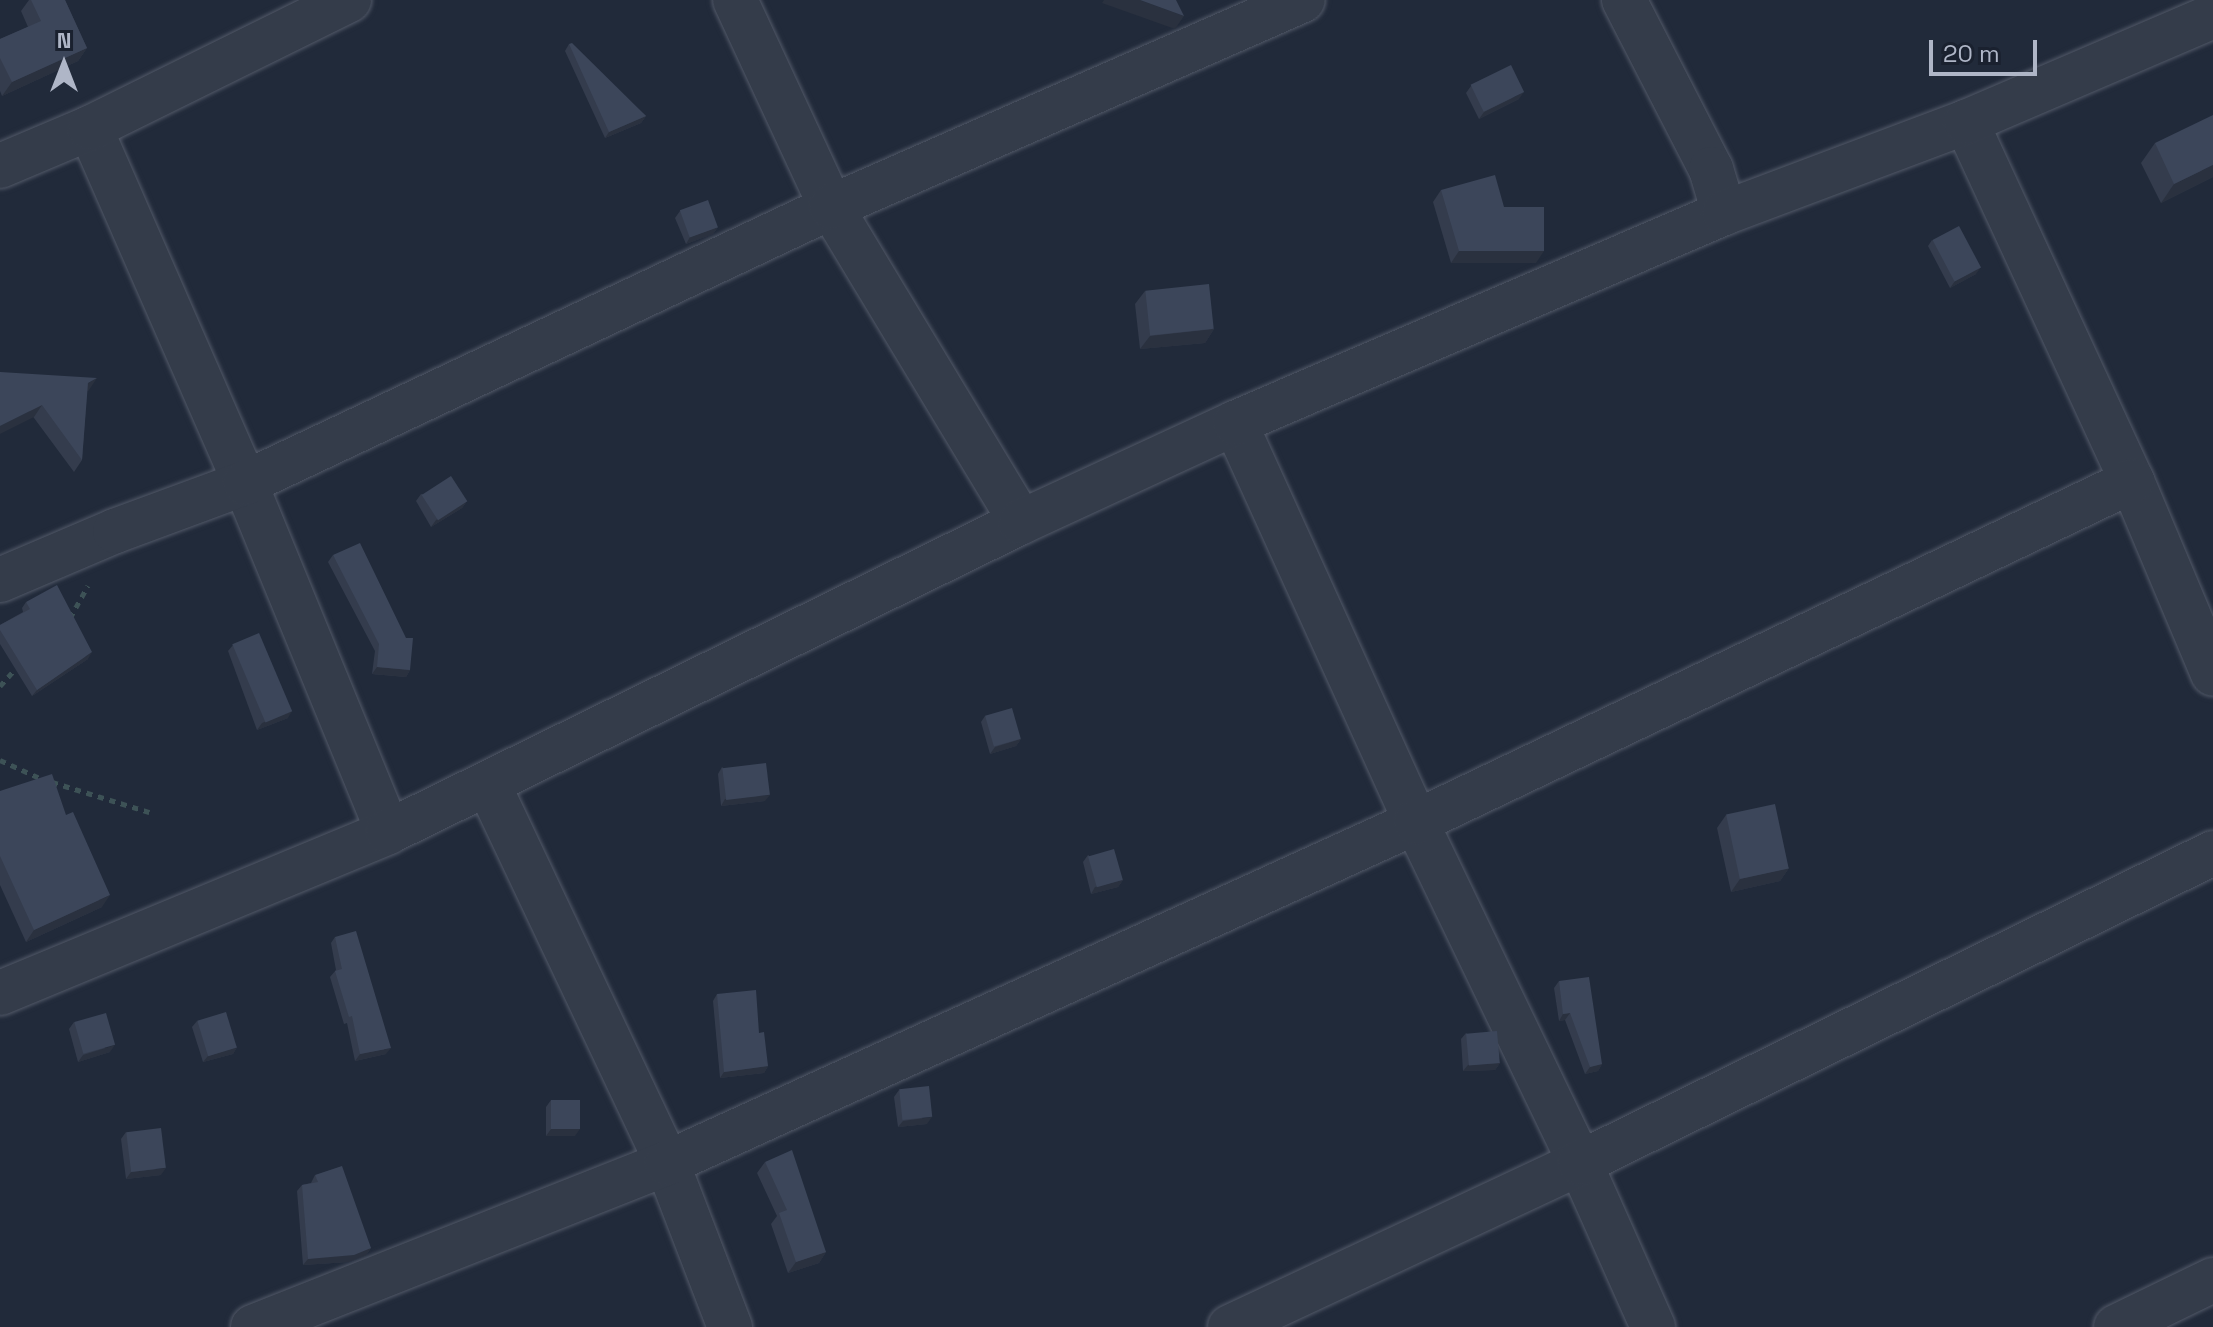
<!DOCTYPE html>
<html>
<head>
<meta charset="utf-8">
<style>
  body { margin:0 }
  #map { position:relative; width:2213px; height:1327px; overflow:hidden; background:#212a3a; font-family:"Space Grotesk",sans-serif }
  div>[style] { position:absolute }
  [style*='--x'] { left:calc(var(--x)*1px); top:calc(var(--y)*1px); width:calc(var(--w)*1px); rotate:calc(var(--a)*1deg) }
  .path>* { height:5px; margin-top:-2.5px; transform-origin:0; background:repeating-linear-gradient(90deg,#3d5256 0 6px,transparent 0 12px) }
  .roads { filter:drop-shadow(0 0 2px #525968) drop-shadow(0 0 2px #525968) }
  .minor>* { height:44px; margin:-22px; padding:0 22px; transform-origin:22px; border-radius:22px; background:#343c4a }
  .wall>* { inset:0; background:#343c4d }
  .shaded-wall>* { inset:0; background:#2a313f }
  .building>* { inset:0; background:#3c465a; transform-origin:0 0 }
  span { translate:-50% -50%; white-space:nowrap; text-align:center; line-height:1.15; -webkit-text-stroke:6px #1a212f; paint-order:stroke }
  .north { position:absolute; left:24px; top:24px; width:80px; height:80px; -webkit-text-stroke:6px #1a212f; paint-order:stroke; rotate:0deg; font-size:22px; font-weight:700; line-height:32px; text-align:center; color:#afb6c7 }
  .north::after { content:''; display:block; margin:auto; width:28px; height:36px; background:#afb6c7; clip-path:polygon(50% 0,100% 100%,50% 72%,0 100%) }
  .scale { position:absolute; left:1929px; top:40px; width:108px; height:36px; box-sizing:border-box; border:4px solid #afb6c7; border-top:0; padding-left:10px; font-size:24px; line-height:28px; white-space:nowrap; color:#afb6c7; -webkit-text-stroke:6px #1a212f; paint-order:stroke }
</style>
</head>
<body>
<div id="map">
  <div class="path">
    <i style="--x:70;--y:618;--w:37;--a:-61"></i>
    <i style="--x:0;--y:686;--w:27;--a:-48"></i>
    <i style="--x:0;--y:760;--w:46;--a:24.3"></i>
    <i style="--x:52;--y:782;--w:102;--a:17.2"></i>
  </div>
  <div class="roads">
    <div class="minor">
      <i style="--x:735;--y:0;--w:228;--a:65.1"></i>
      <i style="--x:831;--y:207;--w:368;--a:58.9"></i>
      <i style="--x:1624;--y:0;--w:190;--a:62.8"></i>
      <i style="--x:1711;--y:169;--w:46;--a:73.5"></i>
      <i style="--x:1966;--y:122;--w:396;--a:65.2"></i>
      <i style="--x:2132;--y:481;--w:209;--a:67.2"></i>
      <i style="--x:90;--y:128;--w:387;--a:66.4"></i>
      <i style="--x:245;--y:483;--w:377;--a:67.7"></i>
      <i style="--x:0;--y:166;--w:98;--a:-22.9"></i>
      <i style="--x:90;--y:128;--w:289;--a:-26.3"></i>
      <i style="--x:1235;--y:423;--w:438;--a:65.6"></i>
      <i style="--x:1416;--y:822;--w:378;--a:64.3"></i>
      <i style="--x:1580;--y:1163;--w:180;--a:66"></i>
      <i style="--x:0;--y:580;--w:125;--a:-23.1"></i>
      <i style="--x:115;--y:531;--w:139;--a:-20.3"></i>
      <i style="--x:245;--y:483;--w:648;--a:-25.22"></i>
      <i style="--x:831;--y:207;--w:515;--a:-23.68"></i>
      <i style="--x:488;--y:784;--w:419;--a:64.7"></i>
      <i style="--x:667;--y:1163;--w:176;--a:69"></i>
      <i style="--x:0;--y:993;--w:420;--a:-22.5"></i>
      <i style="--x:388;--y:832;--w:705;--a:-26.09"></i>
      <i style="--x:1021;--y:522;--w:236;--a:-24.8"></i>
      <i style="--x:1235;--y:423;--w:532;--a:-23.24"></i>
      <i style="--x:1724;--y:213;--w:259;--a:-20.6"></i>
      <i style="--x:1966;--y:122;--w:269;--a:-23.2"></i>
      <i style="--x:253;--y:1327;--w:445;--a:-21.6"></i>
      <i style="--x:667;--y:1163;--w:823;--a:-24.48"></i>
      <i style="--x:1416;--y:822;--w:793;--a:-25.47"></i>
      <i style="--x:1230;--y:1327;--w:387;--a:-25.1"></i>
      <i style="--x:1580;--y:1163;--w:705;--a:-26.09"></i>
      <i style="--x:2116;--y:1327;--w:108;--a:-25.9"></i>
    </div>
  </div>
  <div class="wall">
    <i style="clip-path:polygon(29px 0,65px 0,87px 48px,78px 61px,2px 96px,0 91px,0 39px,28px 27px,21px 11px)"></i>
    <i style="clip-path:polygon(569px 44px,646px 116px,641px 123px,605px 138px,565px 51px)"></i>
    <i style="clip-path:polygon(1471px 86px,1519px 99px,1479px 119px,1466px 93px)"></i>
    <i style="clip-path:polygon(2155px 143px,2213px 177px,2161px 203px,2141px 163px)"></i>
    <i style="clip-path:polygon(1441px 190px,1504px 207px,1536px 263px,1451px 263px,1433px 202px)"></i>
    <i style="clip-path:polygon(680px 211px,718px 227px,713px 234px,686px 244px,675px 218px)"></i>
    <i style="clip-path:polygon(1932px 240px,1976px 274px,1950px 288px,1928px 246px)"></i>
    <i style="clip-path:polygon(1145px 291px,1214px 329px,1205px 343px,1140px 349px,1135px 304px)"></i>
    <i style="clip-path:polygon(0 372px,89px 390px,87px 391px,82px 460px,74px 472px)"></i>
    <i style="clip-path:polygon(421px 494px,467px 501px,462px 508px,431px 527px,416px 501px)"></i>
    <i style="clip-path:polygon(333px 555px,410px 670px,406px 677px,372px 674px,375px 651px,328px 562px)"></i>
    <i style="clip-path:polygon(26px 602px,88px 659px,32px 696px,0 644px,0 625px,23px 612px,22px 608px)"></i>
    <i style="clip-path:polygon(233px 645px,288px 718px,257px 730px,228px 651px)"></i>
    <i style="clip-path:polygon(985px 716px,1021px 739px,1016px 746px,990px 754px,981px 722px)"></i>
    <i style="clip-path:polygon(722px 767px,765px 801px,721px 806px,718px 774px)"></i>
    <i style="clip-path:polygon(0 791px,66px 815px,102px 907px,26px 942px,0 885px)"></i>
    <i style="clip-path:polygon(1726px 815px,1789px 868px,1780px 881px,1731px 892px,1717px 828px)"></i>
    <i style="clip-path:polygon(1088px 855px,1123px 880px,1118px 887px,1091px 894px,1083px 862px)"></i>
    <i style="clip-path:polygon(335px 937px,386px 1054px,355px 1061px,347px 1023px,344px 1024px,330px 977px,336px 970px,331px 943px)"></i>
    <i style="clip-path:polygon(1559px 981px,1602px 1064px,1598px 1071px,1585px 1074px,1565px 1020px,1559px 1021px,1554px 988px)"></i>
    <i style="clip-path:polygon(717px 994px,759px 1033px,768px 1066px,764px 1073px,720px 1078px,713px 1001px)"></i>
    <i style="clip-path:polygon(197px 1021px,237px 1047px,233px 1054px,203px 1062px,192px 1027px)"></i>
    <i style="clip-path:polygon(74px 1022px,110px 1052px,78px 1062px,69px 1029px)"></i>
    <i style="clip-path:polygon(1466px 1033px,1500px 1063px,1495px 1070px,1463px 1071px,1461px 1039px)"></i>
    <i style="clip-path:polygon(899px 1090px,927px 1124px,898px 1127px,894px 1097px)"></i>
    <i style="clip-path:polygon(551px 1100px,575px 1136px,546px 1136px,546px 1107px)"></i>
    <i style="clip-path:polygon(126px 1132px,161px 1175px,126px 1179px,121px 1139px)"></i>
    <i style="clip-path:polygon(765px 1162px,826px 1252px,819px 1263px,788px 1273px,771px 1224px,777px 1216px,757px 1173px)"></i>
    <i style="clip-path:polygon(315px 1175px,371px 1248px,366px 1255px,349px 1262px,303px 1265px,297px 1191px,302px 1185px,311px 1183px)"></i>
  </div>
  <div class="shaded-wall">
    <i style="clip-path:polygon(1104px 0,1140px 0,1184px 16px,1175px 29px,1102px 3px)"></i>
    <i style="clip-path:polygon(87px 48px,78px 61px,2px 96px,12px 82px)"></i>
    <i style="clip-path:polygon(1524px 92px,1519px 99px,1479px 119px,1484px 112px)"></i>
    <i style="clip-path:polygon(646px 116px,641px 123px,605px 138px,609px 132px)"></i>
    <i style="clip-path:polygon(2213px 165px,2213px 177px,2161px 203px,2174px 184px)"></i>
    <i style="clip-path:polygon(718px 227px,713px 234px,686px 244px,690px 237px)"></i>
    <i style="clip-path:polygon(1459px 251px,1544px 251px,1536px 263px,1451px 263px)"></i>
    <i style="clip-path:polygon(1981px 267px,1976px 274px,1950px 288px,1955px 281px)"></i>
    <i style="clip-path:polygon(1214px 329px,1205px 343px,1140px 349px,1150px 336px)"></i>
    <i style="clip-path:polygon(97px 378px,89px 390px,79px 395px,88px 383px)"></i>
    <i style="clip-path:polygon(42px 405px,34px 417px,0 434px,0 426px)"></i>
    <i style="clip-path:polygon(467px 501px,462px 508px,431px 527px,436px 520px)"></i>
    <i style="clip-path:polygon(92px 652px,88px 659px,32px 696px,37px 690px)"></i>
    <i style="clip-path:polygon(377px 667px,410px 670px,406px 677px,372px 674px)"></i>
    <i style="clip-path:polygon(292px 711px,288px 718px,257px 730px,262px 723px)"></i>
    <i style="clip-path:polygon(1021px 739px,1016px 746px,990px 754px,995px 747px)"></i>
    <i style="clip-path:polygon(770px 795px,765px 801px,721px 806px,725px 799px)"></i>
    <i style="clip-path:polygon(1789px 868px,1780px 881px,1731px 892px,1740px 879px)"></i>
    <i style="clip-path:polygon(1123px 880px,1118px 887px,1091px 894px,1095px 887px)"></i>
    <i style="clip-path:polygon(110px 895px,102px 907px,26px 942px,34px 930px)"></i>
    <i style="clip-path:polygon(1570px 1013px,1565px 1020px,1559px 1021px,1563px 1014px)"></i>
    <i style="clip-path:polygon(115px 1045px,110px 1052px,78px 1062px,83px 1055px)"></i>
    <i style="clip-path:polygon(237px 1047px,233px 1054px,203px 1062px,208px 1056px)"></i>
    <i style="clip-path:polygon(391px 1048px,386px 1054px,355px 1061px,360px 1054px)"></i>
    <i style="clip-path:polygon(1500px 1063px,1495px 1070px,1463px 1071px,1468px 1065px)"></i>
    <i style="clip-path:polygon(1602px 1064px,1598px 1071px,1585px 1074px,1590px 1067px)"></i>
    <i style="clip-path:polygon(768px 1066px,764px 1073px,720px 1078px,724px 1072px)"></i>
    <i style="clip-path:polygon(932px 1117px,927px 1124px,898px 1127px,903px 1121px)"></i>
    <i style="clip-path:polygon(551px 1129px,580px 1129px,575px 1136px,546px 1136px)"></i>
    <i style="clip-path:polygon(166px 1168px,161px 1175px,126px 1179px,131px 1172px)"></i>
    <i style="clip-path:polygon(371px 1248px,366px 1255px,349px 1262px,303px 1265px,308px 1259px)"></i>
    <i style="clip-path:polygon(826px 1252px,819px 1263px,788px 1273px,796px 1262px)"></i>
  </div>
  <div class="building">
    <i style="clip-path:polygon(31px 0,65px 0,87px 48px,12px 82px,0 58px,0 39px,41px 21px)"></i>
    <i style="clip-path:polygon(1140px 0,1176px 0,1184px 16px)"></i>
    <i style="clip-path:polygon(572px 43px,646px 116px,609px 132px,569px 44px)"></i>
    <i style="left:1511px;top:65px;width:30px;height:45px;rotate:64deg"></i>
    <i style="clip-path:polygon(2213px 115px,2213px 165px,2174px 184px,2155px 143px)"></i>
    <i style="clip-path:polygon(1495px 175px,1504px 207px,1544px 207px,1544px 251px,1459px 251px,1441px 190px)"></i>
    <i style="left:708px;top:200px;width:29px;height:30px;rotate:70deg"></i>
    <i style="left:1959px;top:226px;width:47px;height:30px;rotate:62deg"></i>
    <i style="left:1209px;top:284px;width:45px;height:64px;rotate:84deg"></i>
    <i style="clip-path:polygon(0 372px,97px 378px,88px 383px,82px 460px,42px 405px,0 426px)"></i>
    <i style="left:451px;top:476px;width:30px;height:35px;rotate:57deg"></i>
    <i style="clip-path:polygon(360px 543px,406px 638px,413px 638px,410px 670px,377px 667px,379px 644px,333px 555px)"></i>
    <i style="clip-path:polygon(57px 585px,92px 652px,37px 690px,0 630px,0 625px,30px 609px,26px 602px)"></i>
    <i style="left:259px;top:633px;width:85px;height:29px;rotate:67deg"></i>
    <i style="left:1012px;top:708px;width:32px;height:28px;rotate:74deg"></i>
    <i style="left:766px;top:763px;width:32px;height:44px;rotate:83deg"></i>
    <i style="clip-path:polygon(52px 774px,66px 815px,73px 812px,110px 895px,34px 930px,0 856px,0 791px)"></i>
    <i style="left:1775px;top:804px;width:66px;height:50px;rotate:78deg"></i>
    <i style="left:1114px;top:849px;width:32px;height:27px;rotate:74deg"></i>
    <i style="clip-path:polygon(356px 931px,391px 1048px,360px 1054px,352px 1016px,349px 1017px,335px 971px,342px 969px,335px 937px)"></i>
    <i style="clip-path:polygon(1589px 977px,1602px 1064px,1590px 1067px,1570px 1013px,1563px 1014px,1559px 981px)"></i>
    <i style="clip-path:polygon(756px 990px,759px 1033px,764px 1032px,768px 1066px,724px 1072px,717px 994px)"></i>
    <i style="left:226px;top:1012px;width:37px;height:30px;rotate:73deg"></i>
    <i style="left:106px;top:1013px;width:33px;height:33px;rotate:74deg"></i>
    <i style="left:1497px;top:1031px;width:32px;height:31px;rotate:85deg"></i>
    <i style="left:929px;top:1086px;width:31px;height:30px;rotate:84deg"></i>
    <i style="left:551px;top:1100px;width:29px;height:29px"></i>
    <i style="left:161px;top:1128px;width:40px;height:35px;rotate:83deg"></i>
    <i style="clip-path:polygon(792px 1150px,826px 1252px,796px 1262px,779px 1213px,787px 1210px,765px 1162px)"></i>
    <i style="clip-path:polygon(342px 1166px,371px 1248px,354px 1255px,308px 1259px,302px 1185px,318px 1182px,315px 1175px)"></i>
  </div>
  <div class="north">N</div>
  <div class="scale">20 m</div>
</div>
</body>
</html>
